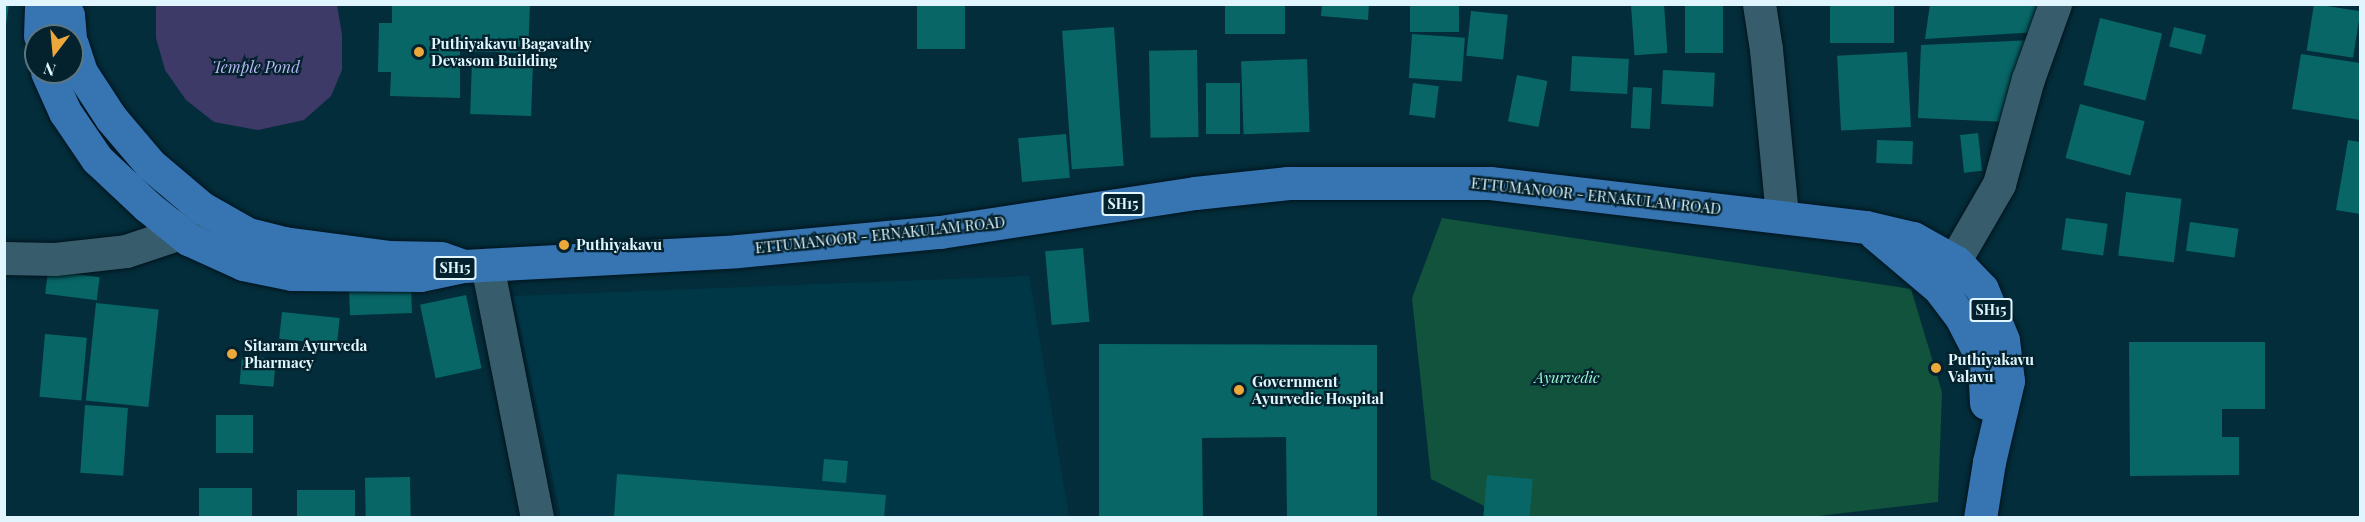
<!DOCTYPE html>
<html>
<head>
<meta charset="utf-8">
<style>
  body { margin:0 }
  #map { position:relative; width:2365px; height:522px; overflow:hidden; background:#032d3a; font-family:"Playfair Display",serif }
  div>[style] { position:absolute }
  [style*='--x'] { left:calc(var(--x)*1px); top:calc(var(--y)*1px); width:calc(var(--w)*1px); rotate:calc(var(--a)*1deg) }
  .built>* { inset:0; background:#003747 }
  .green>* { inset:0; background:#11533c }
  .water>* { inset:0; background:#3d3a68 }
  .building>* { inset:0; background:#086666; transform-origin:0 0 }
  .roads { filter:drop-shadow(0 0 2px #00141e) drop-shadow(0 0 2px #00141e) }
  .minor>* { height:33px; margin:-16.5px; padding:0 16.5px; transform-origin:16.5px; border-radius:16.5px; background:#375d6c }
  .secondary>* { height:33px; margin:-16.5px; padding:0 16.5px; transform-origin:16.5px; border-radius:16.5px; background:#375d6c }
  .primary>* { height:33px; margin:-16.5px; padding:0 16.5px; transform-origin:16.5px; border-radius:16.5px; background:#3674b2 }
  .dots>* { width:16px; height:16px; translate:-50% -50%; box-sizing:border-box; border:3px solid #04222d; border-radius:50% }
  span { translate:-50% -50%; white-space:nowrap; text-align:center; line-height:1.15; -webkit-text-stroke:4.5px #04222d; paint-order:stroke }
  .shield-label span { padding:2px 4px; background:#04222d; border:2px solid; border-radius:4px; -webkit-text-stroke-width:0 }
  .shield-label { font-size:14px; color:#e0f5fd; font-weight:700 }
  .poi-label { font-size:15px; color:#e0f5fd; font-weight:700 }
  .left { translate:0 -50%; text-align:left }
  .street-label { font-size:15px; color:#e0f5fd }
  .park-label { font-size:15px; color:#9af8cf; font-style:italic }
  .water-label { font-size:16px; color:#b8b6f3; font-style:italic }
  .frame { position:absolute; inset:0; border:6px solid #e0f5fd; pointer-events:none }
  .north { position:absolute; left:24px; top:24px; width:60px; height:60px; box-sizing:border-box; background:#04222d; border:2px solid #5c7680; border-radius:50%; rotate:196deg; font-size:16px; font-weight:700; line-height:24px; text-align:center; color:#e0f5fd }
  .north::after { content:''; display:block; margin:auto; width:21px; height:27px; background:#eda83b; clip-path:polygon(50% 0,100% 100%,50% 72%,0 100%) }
</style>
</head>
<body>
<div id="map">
  <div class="built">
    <i style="clip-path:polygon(1029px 276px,1069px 517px,561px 517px,513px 296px)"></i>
  </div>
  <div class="green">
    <i style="clip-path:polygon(1442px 218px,1911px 289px,1942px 392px,1938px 502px,1801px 518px,1506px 517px,1431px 479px,1412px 298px)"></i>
  </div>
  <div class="water">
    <i style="clip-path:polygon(156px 5px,337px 5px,342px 35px,342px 70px,331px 96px,304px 120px,258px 130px,214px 122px,186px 100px,165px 70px,156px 38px)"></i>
  </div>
  <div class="building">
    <i style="clip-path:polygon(4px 4px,9px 4px,6px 25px,4px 25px)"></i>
    <i style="clip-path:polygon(392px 4px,530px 4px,528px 53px,460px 51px,460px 98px,390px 96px,391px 72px,378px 72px,379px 23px,392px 23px)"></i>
    <i style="left:917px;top:4px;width:48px;height:45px"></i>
    <i style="left:1225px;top:4px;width:60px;height:30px"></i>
    <i style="clip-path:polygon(1322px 4px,1369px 4px,1368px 20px,1321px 16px)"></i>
    <i style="left:1410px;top:4px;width:49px;height:28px"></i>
    <i style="left:1664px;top:4px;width:49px;height:33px;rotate:86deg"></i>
    <i style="left:1830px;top:4px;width:64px;height:39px"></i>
    <i style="clip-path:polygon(1930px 4px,2045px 4px,2038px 32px,1925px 39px)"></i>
    <i style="left:2314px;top:4px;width:47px;height:47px;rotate:9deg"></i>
    <i style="left:1685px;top:5px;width:38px;height:48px"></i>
    <i style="left:1471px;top:11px;width:37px;height:45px;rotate:6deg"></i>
    <i style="left:2100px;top:18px;width:64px;height:69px;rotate:14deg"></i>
    <i style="left:1114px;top:27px;width:139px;height:52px;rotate:86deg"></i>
    <i style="left:2174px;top:27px;width:33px;height:20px;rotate:14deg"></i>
    <i style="left:1412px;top:34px;width:53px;height:44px;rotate:4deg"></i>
    <i style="clip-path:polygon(2035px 40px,2008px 122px,1918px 118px,1921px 45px)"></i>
    <i style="left:1197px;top:50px;width:87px;height:48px;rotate:89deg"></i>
    <i style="left:1907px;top:52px;width:75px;height:70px;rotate:87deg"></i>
    <i style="clip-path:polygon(2301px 54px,2360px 63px,2360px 120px,2292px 109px)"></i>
    <i style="left:1572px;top:56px;width:57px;height:35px;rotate:3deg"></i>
    <i style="left:1307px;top:59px;width:73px;height:66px;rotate:88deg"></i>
    <i style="left:472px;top:61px;width:61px;height:53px;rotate:2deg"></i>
    <i style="left:1663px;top:70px;width:52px;height:34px;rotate:3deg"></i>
    <i style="left:1517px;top:75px;width:31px;height:47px;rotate:11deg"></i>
    <i style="left:1206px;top:83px;width:34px;height:51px"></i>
    <i style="left:1413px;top:83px;width:26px;height:32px;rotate:7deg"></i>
    <i style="left:1633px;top:87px;width:19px;height:41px;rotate:3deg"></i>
    <i style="left:2080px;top:104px;width:67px;height:56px;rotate:15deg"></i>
    <i style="left:1978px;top:133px;width:38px;height:18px;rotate:84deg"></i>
    <i style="left:1066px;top:134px;width:44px;height:48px;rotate:85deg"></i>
    <i style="left:1877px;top:140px;width:36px;height:23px;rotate:2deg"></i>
    <i style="clip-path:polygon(2348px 140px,2360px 142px,2360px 214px,2336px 210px)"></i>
    <i style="left:2126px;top:192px;width:56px;height:64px;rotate:7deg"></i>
    <i style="left:2066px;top:218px;width:42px;height:32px;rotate:8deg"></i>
    <i style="left:2190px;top:222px;width:49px;height:29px;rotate:8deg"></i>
    <i style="left:1083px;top:248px;width:74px;height:38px;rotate:85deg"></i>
    <i style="left:48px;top:271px;width:52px;height:23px;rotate:7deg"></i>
    <i style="left:411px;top:286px;width:27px;height:62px;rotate:88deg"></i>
    <i style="left:466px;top:295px;width:75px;height:47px;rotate:78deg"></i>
    <i style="left:96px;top:303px;width:63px;height:98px;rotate:6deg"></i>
    <i style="left:282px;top:312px;width:58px;height:27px;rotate:6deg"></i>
    <i style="left:45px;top:334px;width:42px;height:63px;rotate:5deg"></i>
    <i style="clip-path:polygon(2129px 342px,2265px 342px,2265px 409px,2222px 409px,2222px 437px,2239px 437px,2239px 475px,2130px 476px)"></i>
    <i style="clip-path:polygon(1099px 344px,1377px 345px,1377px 518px,1287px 518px,1286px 437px,1202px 438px,1203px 518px,1099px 518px)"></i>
    <i style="left:242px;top:356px;width:34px;height:28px;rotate:5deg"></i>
    <i style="left:85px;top:405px;width:43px;height:68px;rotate:4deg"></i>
    <i style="left:216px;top:415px;width:37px;height:38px"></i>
    <i style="left:824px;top:459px;width:24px;height:22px;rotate:5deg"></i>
    <i style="clip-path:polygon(617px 474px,886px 495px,884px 518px,614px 518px)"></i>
    <i style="left:1487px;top:475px;width:46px;height:43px;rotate:5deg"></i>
    <i style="left:410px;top:477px;width:41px;height:45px;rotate:89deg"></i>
    <i style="left:252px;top:488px;width:30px;height:53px;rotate:90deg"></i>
    <i style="left:355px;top:490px;width:28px;height:58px;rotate:90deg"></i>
  </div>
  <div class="roads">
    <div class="minor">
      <i style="--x:1941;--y:284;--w:116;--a:-59.9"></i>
      <i style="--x:1999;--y:184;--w:109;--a:-74.6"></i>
      <i style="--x:2028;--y:79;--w:80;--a:-70.2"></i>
    </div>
    <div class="secondary">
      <i style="--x:1759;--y:4;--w:46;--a:81.2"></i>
      <i style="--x:1766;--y:49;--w:168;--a:84.5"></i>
      <i style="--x:4;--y:258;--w:51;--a:1.1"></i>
      <i style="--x:55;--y:259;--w:71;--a:-6.4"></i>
      <i style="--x:126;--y:251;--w:57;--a:-18.4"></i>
      <i style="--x:180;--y:233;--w:25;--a:-48"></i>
      <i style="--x:487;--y:265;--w:258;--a:78.8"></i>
    </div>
    <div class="primary">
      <i style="--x:63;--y:4;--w:12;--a:66"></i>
      <i style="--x:68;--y:15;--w:21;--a:85"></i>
      <i style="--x:40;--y:36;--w:32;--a:-88"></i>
      <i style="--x:47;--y:72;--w:44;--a:65.8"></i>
      <i style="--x:65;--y:112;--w:57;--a:55.8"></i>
      <i style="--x:97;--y:159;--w:69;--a:43.2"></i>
      <i style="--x:147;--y:206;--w:53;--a:38.8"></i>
      <i style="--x:188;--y:239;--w:60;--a:24.4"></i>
      <i style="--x:243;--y:264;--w:50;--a:11.5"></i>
      <i style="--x:292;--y:274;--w:128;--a:0.4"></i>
      <i style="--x:420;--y:275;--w:45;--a:-11.6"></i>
      <i style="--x:464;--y:266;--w:24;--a:-161"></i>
      <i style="--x:441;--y:258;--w:51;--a:-178.9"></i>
      <i style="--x:390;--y:257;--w:107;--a:-172.5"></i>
      <i style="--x:284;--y:243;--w:37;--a:-166"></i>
      <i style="--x:248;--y:234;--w:53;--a:-150.5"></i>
      <i style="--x:202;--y:208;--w:68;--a:-139.8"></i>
      <i style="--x:150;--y:164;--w:60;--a:-130.3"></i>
      <i style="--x:111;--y:118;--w:55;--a:-123.1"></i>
      <i style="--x:81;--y:72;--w:29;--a:-108"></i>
      <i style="--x:1875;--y:234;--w:84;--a:40.2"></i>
      <i style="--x:1939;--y:288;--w:39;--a:53"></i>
      <i style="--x:1962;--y:319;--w:48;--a:62.9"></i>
      <i style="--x:1984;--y:362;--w:41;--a:87.2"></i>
      <i style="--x:464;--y:266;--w:274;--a:-3.1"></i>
      <i style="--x:738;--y:251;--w:203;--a:-5.4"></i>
      <i style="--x:940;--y:232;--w:258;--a:-8.7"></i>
      <i style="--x:1195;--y:193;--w:94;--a:-6.1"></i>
      <i style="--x:1288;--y:183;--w:202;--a:0"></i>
      <i style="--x:1490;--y:183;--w:379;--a:6.7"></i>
      <i style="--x:1866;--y:227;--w:48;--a:13.2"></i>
      <i style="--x:1913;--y:238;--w:49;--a:29.2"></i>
      <i style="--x:1956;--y:262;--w:37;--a:46"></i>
      <i style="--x:1982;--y:289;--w:55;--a:67.6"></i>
      <i style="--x:2003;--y:340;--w:41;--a:83"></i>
      <i style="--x:2008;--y:381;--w:83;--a:103.2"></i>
      <i style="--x:1989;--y:462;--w:57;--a:99.1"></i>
    </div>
  </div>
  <div class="dots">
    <i style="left:419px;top:52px;background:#eda83b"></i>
    <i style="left:564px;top:245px;background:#eda83b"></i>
    <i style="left:232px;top:354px;background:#eda83b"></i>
    <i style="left:1936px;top:368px;background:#eda83b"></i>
    <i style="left:1239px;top:390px;background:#eda83b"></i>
  </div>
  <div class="shield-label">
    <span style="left:1123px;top:204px">SH15</span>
    <span style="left:455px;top:268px">SH15</span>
    <span style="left:1991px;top:310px">SH15</span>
  </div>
  <div class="poi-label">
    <span class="left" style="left:431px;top:52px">Puthiyakavu Bagavathy<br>Devasom Building</span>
    <span class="left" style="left:576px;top:245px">Puthiyakavu</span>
    <span class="left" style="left:244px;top:354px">Sitaram Ayurveda<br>Pharmacy</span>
    <span class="left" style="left:1948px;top:368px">Puthiyakavu<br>Valavu</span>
    <span class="left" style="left:1252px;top:390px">Government<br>Ayurvedic Hospital</span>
  </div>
  <div class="street-label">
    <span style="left:1596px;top:196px;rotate:6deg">ETTUMANOOR - ERNAKULAM ROAD</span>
    <span style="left:880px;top:235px;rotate:-6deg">ETTUMANOOR - ERNAKULAM ROAD</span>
  </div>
  <div class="park-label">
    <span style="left:1567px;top:378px">Ayurvedic</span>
  </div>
  <div class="water-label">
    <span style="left:256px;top:67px">Temple Pond</span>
  </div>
  <div class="frame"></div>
  <div class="north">N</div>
</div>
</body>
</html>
